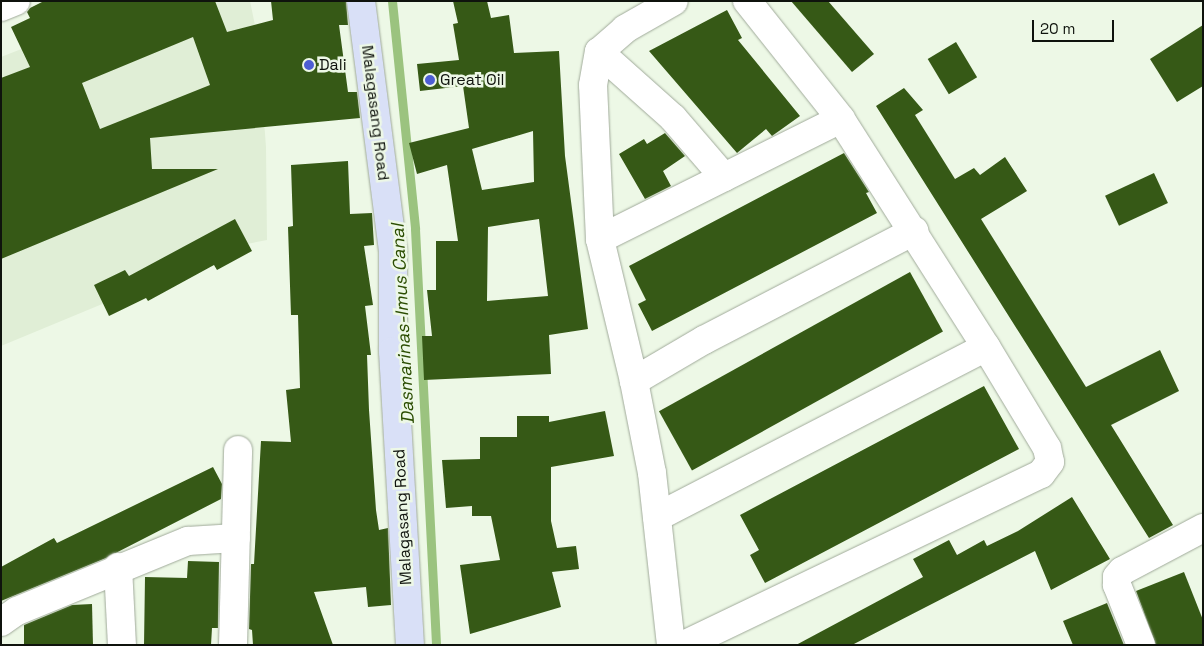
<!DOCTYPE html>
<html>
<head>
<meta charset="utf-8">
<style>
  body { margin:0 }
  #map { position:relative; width:1204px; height:646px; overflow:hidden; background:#edf8e6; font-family:"Space Grotesk",sans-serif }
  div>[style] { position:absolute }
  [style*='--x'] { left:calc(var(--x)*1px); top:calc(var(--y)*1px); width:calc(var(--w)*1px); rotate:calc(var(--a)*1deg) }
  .built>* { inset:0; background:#e0eed6 }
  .stream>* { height:9px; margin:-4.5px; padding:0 4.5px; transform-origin:4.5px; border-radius:4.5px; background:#9bc37f }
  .building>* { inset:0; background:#365916; transform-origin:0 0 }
  .roads { filter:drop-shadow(0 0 1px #a0aa9a) drop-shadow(0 0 1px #a0aa9a) }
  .minor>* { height:28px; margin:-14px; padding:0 14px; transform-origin:14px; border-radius:14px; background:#fff }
  .major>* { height:28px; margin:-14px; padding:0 14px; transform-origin:14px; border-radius:14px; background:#d9e0f7 }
  .dots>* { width:14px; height:14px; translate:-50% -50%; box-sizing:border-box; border:2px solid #edf8e6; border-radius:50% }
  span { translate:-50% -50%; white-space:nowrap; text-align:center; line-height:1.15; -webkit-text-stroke:5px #edf8e6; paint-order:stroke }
  .poi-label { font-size:16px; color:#0f130d }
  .left { translate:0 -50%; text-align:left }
  .street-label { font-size:16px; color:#0f130d }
  .water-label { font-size:18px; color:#2b4d02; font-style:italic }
  .frame { position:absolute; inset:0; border:2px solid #0f130d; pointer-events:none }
  .scale { position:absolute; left:1032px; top:20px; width:82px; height:22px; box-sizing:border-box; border:2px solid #0f130d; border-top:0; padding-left:6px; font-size:15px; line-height:18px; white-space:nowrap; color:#0f130d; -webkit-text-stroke:4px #edf8e6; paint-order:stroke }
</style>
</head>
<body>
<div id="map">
  <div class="built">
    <i style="clip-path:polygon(144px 1px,250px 1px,258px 40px,266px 147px,267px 240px,247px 244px,1px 346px,1px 57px)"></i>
  </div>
  <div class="stream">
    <i style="--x:392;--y:1;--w:229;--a:84.2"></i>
    <i style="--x:415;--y:229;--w:417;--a:87.1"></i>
  </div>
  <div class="building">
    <i style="clip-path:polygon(evenodd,44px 1px,215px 1px,227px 32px,273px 20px,271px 1px,346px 1px,348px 25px,339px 25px,348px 92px,357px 92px,360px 118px,150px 138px,152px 169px,218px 169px,1px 259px,1px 78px,30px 67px,11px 27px,30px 18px,27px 12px,30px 8px,44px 1px,193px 37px,210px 85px,100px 129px,82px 83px,193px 37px)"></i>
    <i style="clip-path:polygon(evenodd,453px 1px,487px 1px,491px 18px,509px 15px,514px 53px,559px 51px,565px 156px,588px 329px,549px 335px,551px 374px,424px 380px,422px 336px,432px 336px,427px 290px,436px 290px,436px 241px,458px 241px,447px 165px,417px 174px,409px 143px,469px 128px,463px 86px,420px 91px,417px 64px,459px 60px,453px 24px,458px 23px,453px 1px,533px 131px,534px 182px,482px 190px,472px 149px,533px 131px,453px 1px,539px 219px,548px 296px,487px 301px,488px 227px,539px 219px)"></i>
    <i style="clip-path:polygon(791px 1px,828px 1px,874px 54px,852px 72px)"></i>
    <i style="clip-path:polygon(727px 10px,742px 38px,738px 40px,800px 116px,772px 136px,766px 129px,737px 153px,649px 51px)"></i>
    <i style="clip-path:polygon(1203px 25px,1203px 86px,1177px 102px,1150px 59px)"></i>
    <i style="left:956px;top:42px;width:41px;height:33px;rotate:59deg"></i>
    <i style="clip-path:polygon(904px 88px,923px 110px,915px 115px,955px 179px,974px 168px,980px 175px,1005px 157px,1027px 191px,981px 219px,1086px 387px,1160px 350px,1179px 391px,1111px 425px,1173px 525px,1149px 538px,876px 106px)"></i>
    <i style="clip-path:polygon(665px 133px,685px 156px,663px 171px,671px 186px,645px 199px,619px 154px,644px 139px,647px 144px)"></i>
    <i style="clip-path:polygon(844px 153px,869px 192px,866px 193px,877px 213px,652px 331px,638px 304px,646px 300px,629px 266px)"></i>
    <i style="clip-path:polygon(348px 161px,350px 214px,372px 213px,374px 245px,364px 246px,373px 305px,365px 306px,371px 355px,367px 355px,369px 410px,376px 510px,379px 530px,388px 528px,391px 605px,368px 607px,366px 587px,314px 592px,333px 645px,253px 645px,252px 630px,249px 629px,251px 564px,254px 564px,261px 441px,291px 442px,286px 390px,300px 388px,298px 315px,291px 315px,288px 227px,293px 226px,291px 165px)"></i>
    <i style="left:1154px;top:173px;width:33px;height:54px;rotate:65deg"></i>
    <i style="clip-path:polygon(235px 219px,252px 251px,217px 270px,214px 265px,148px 301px,146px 298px,109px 316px,94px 285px,125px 270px,129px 276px)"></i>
    <i style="left:910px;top:272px;width:68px;height:287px;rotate:61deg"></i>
    <i style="clip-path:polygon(984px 386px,1019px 449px,765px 583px,750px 555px,759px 550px,740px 515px)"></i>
    <i style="clip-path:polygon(605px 411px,614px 456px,551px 467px,551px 521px,557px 548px,576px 546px,579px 569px,552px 572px,561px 607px,470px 634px,460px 565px,500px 560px,491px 516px,472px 516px,472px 506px,446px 508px,442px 460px,480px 459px,480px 437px,517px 437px,517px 416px,549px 416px,549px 422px)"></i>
    <i style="clip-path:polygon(213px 467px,222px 484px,221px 499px,106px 558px,1px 601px,1px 567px,54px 538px,57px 543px)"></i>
    <i style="clip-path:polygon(1072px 497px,1110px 559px,1051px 590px,1035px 551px,852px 645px,796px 645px,923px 577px,913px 559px,949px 540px,957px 555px,984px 540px,987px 546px,1018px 531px)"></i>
    <i style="clip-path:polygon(188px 561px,219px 562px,218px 628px,212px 628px,211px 645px,144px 645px,145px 577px,187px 578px)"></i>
    <i style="clip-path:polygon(1184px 572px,1203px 620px,1203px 645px,1156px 645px,1136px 591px)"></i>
    <i style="clip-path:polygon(1107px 603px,1124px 645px,1073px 645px,1063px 621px)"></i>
    <i style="clip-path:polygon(92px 604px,93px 645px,24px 645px,24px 625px,72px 605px)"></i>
  </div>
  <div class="roads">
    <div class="minor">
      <i style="--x:1;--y:7;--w:16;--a:-22"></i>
      <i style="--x:599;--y:52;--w:99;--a:41.7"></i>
      <i style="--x:673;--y:118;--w:78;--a:49.2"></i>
      <i style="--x:600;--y:239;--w:269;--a:-26.5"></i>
      <i style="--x:634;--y:381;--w:81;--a:-30.4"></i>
      <i style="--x:704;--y:340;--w:237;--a:-27.4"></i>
      <i style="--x:657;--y:517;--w:370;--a:-27.3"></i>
      <i style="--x:118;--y:567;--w:78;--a:87.1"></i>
      <i style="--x:1;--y:622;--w:19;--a:-35"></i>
      <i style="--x:17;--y:611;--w:185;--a:-22.3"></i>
      <i style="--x:188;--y:541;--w:48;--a:-3.6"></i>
      <i style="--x:233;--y:645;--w:195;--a:-88.5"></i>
      <i style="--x:671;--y:645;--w:173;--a:-96.3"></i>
      <i style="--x:652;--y:473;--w:94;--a:-101.1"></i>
      <i style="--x:634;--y:381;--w:146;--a:-103.5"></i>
      <i style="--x:600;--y:239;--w:154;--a:-92.6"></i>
      <i style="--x:593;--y:85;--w:34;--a:-80"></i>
      <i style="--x:599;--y:52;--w:35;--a:-41"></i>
      <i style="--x:625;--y:29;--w:56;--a:-29.7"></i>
      <i style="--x:684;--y:645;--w:396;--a:-25.6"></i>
      <i style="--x:1041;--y:474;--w:15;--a:-53"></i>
      <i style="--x:1050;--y:462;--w:14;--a:-102"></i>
      <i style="--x:1047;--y:448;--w:118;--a:-121.1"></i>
      <i style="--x:986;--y:347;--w:270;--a:-122.5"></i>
      <i style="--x:841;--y:119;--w:151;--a:-128.5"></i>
      <i style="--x:1141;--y:645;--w:65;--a:-111.8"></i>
      <i style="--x:1117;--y:585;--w:8;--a:-90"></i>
      <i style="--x:1117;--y:577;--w:8;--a:-50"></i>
      <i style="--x:1122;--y:571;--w:92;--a:-28"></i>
    </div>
    <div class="major">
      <i style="--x:361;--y:1;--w:253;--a:82.7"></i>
      <i style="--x:393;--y:252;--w:99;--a:90"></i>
      <i style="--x:393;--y:351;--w:294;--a:86.7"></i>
    </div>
  </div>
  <div class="dots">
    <i style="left:309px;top:65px;background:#4d5ed3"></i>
    <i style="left:430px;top:80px;background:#4d5ed3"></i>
  </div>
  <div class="poi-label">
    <span class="left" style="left:319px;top:65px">Dali</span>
    <span class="left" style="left:440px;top:80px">Great Oil</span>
  </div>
  <div class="street-label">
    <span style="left:375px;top:113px;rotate:83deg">Malagasang Road</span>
    <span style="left:403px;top:517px;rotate:-93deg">Malagasang Road</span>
  </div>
  <div class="water-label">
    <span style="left:403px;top:324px;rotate:-93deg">Dasmarinas-Imus Canal</span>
  </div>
  <div class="frame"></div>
  <div class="scale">20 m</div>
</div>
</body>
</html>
